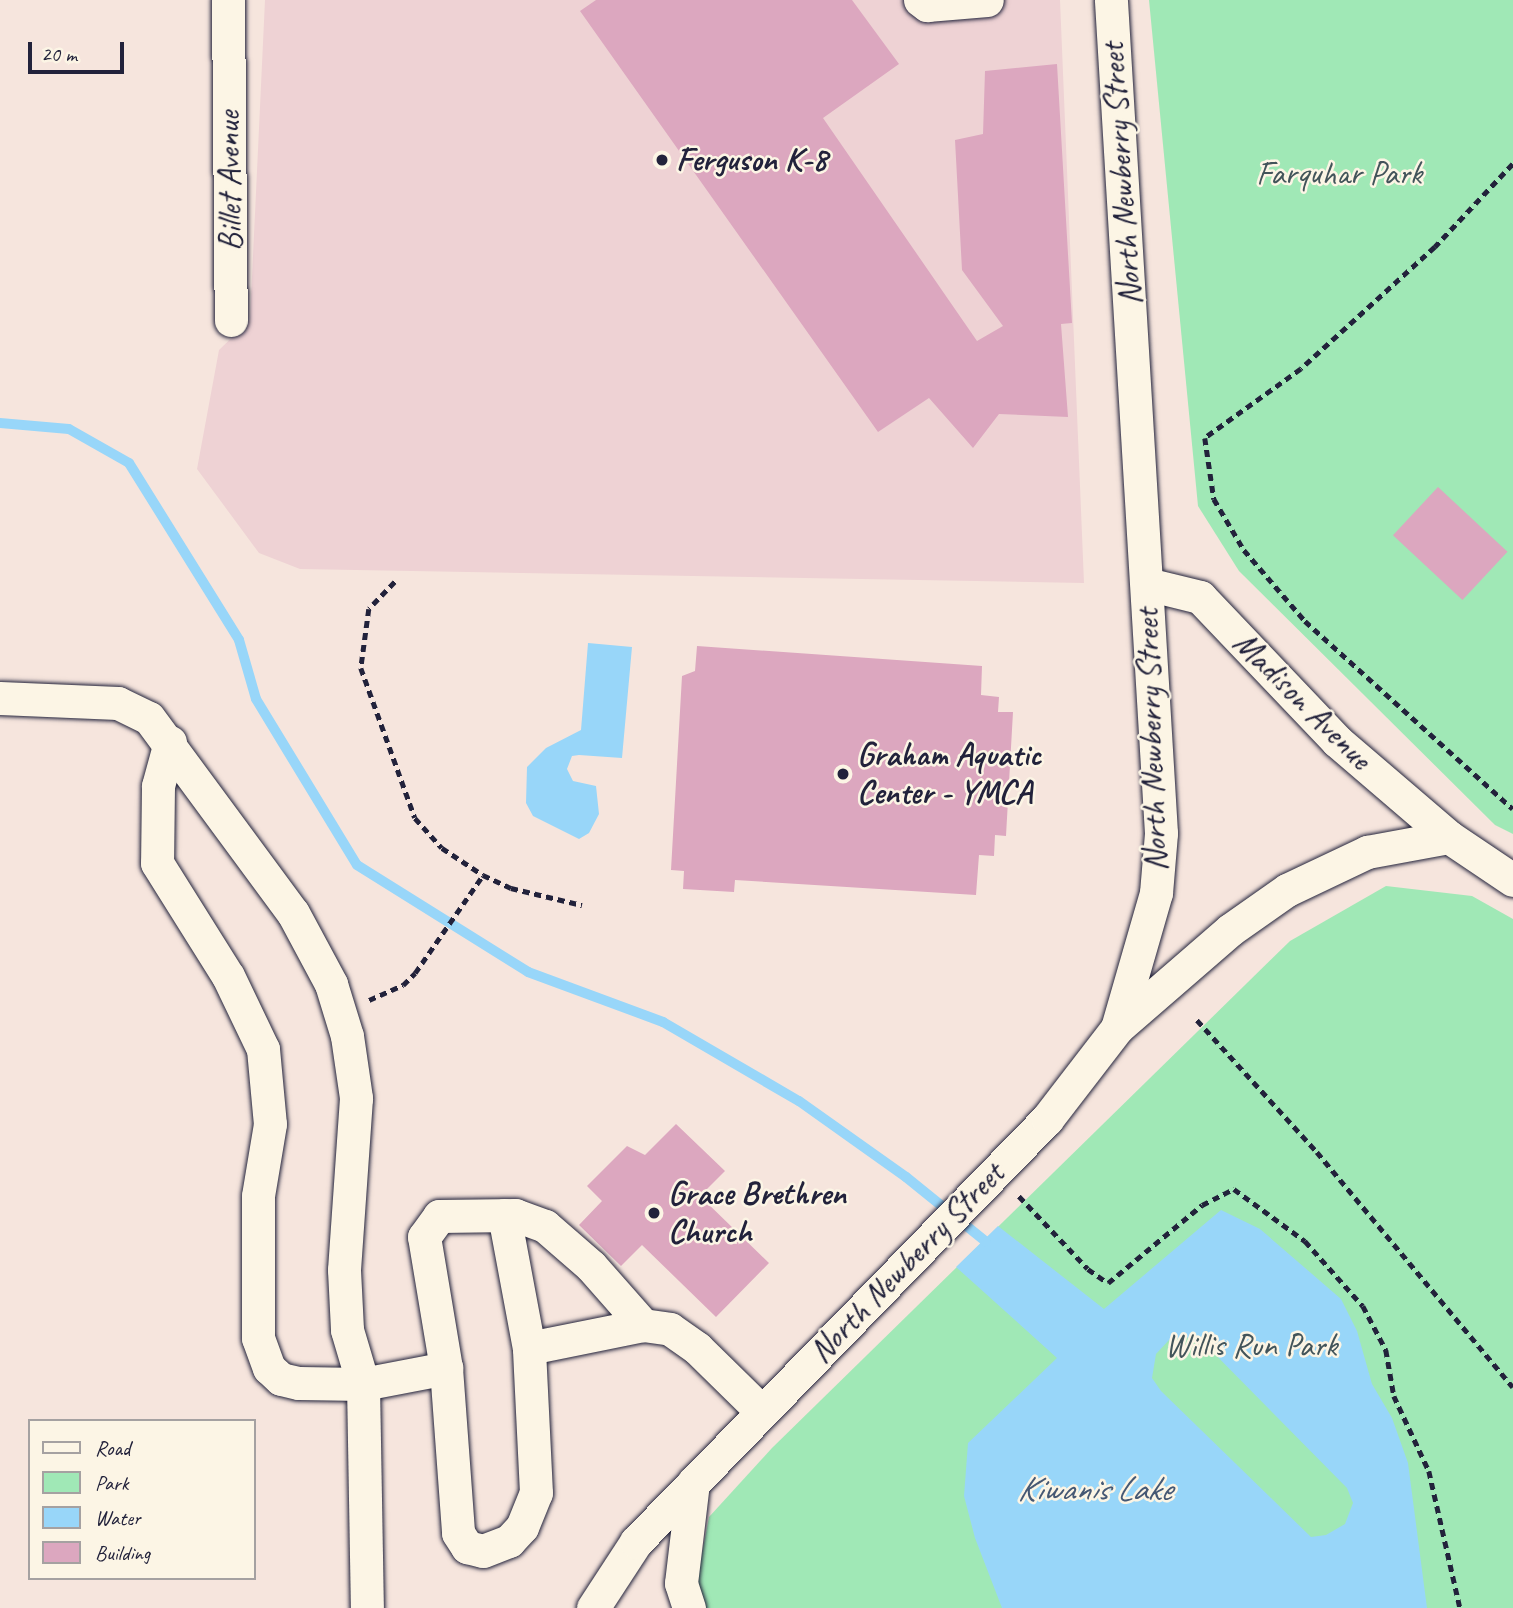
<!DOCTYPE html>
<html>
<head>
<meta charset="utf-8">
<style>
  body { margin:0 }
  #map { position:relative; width:1513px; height:1608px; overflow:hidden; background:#f6e5dd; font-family:Caveat,sans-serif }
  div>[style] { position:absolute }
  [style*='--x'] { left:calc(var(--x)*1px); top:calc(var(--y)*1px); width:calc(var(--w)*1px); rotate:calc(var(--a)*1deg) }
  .built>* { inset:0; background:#eed2d4 }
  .green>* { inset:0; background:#a0e8b6 }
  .water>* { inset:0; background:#98d6f9 }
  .stream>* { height:10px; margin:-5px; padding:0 5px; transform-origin:5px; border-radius:5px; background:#98d6f9 }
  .building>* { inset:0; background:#dca7bf; transform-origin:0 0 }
  .path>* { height:4.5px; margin-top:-2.25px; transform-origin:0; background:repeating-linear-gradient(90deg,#22223b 0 7px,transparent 0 12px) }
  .roads { filter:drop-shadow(0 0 2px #22223b) drop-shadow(0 0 2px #22223b) }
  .minor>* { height:33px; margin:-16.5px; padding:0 16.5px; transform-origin:16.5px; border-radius:16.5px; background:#fcf5e5 }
  .dots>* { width:19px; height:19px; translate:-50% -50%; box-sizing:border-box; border:4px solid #fcf5e5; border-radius:50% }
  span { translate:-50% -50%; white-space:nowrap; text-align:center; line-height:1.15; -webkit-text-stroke:5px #fcf5e5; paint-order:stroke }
  .poi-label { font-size:33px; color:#22223b; font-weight:700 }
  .left { translate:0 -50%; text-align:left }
  .street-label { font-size:33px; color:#22223b }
  .park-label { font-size:33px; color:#42545a }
  .water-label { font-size:35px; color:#455874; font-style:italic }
  .legend { position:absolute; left:28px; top:1419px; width:228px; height:161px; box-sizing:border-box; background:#fcf5e5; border:2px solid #a5a1a1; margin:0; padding:9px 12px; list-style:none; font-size:21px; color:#22223b }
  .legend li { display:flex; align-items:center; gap:14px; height:35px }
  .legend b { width:35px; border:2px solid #a5a1a1 }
  .scale { position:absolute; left:28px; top:42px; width:96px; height:32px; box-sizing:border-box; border:4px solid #22223b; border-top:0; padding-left:9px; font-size:21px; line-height:24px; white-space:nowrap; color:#22223b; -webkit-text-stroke:5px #fcf5e5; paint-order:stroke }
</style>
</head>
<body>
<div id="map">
  <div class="built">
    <i style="clip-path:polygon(265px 0,1060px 0,1084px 583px,300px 569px,259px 553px,197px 469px,219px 350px,250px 320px)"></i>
  </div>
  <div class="green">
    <i style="clip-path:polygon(1149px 0,1513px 0,1513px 834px,1495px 825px,1239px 571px,1198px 506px)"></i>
    <i style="clip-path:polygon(1386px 886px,1472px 896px,1513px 919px,1513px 1608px,697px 1608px,693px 1600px,709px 1517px,772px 1448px,1290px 941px)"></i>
  </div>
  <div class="water">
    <i style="clip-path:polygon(588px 643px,632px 647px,622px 758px,579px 755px,572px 756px,567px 769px,573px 781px,596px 786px,599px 814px,589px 833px,579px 839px,533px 816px,526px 803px,527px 767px,546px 748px,581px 730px)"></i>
    <i style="clip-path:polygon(evenodd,1221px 1210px,1260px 1229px,1341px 1299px,1357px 1331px,1372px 1384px,1392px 1418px,1408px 1463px,1427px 1608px,1002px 1608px,975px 1538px,964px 1496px,968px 1443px,1057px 1358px,956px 1267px,998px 1226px,1104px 1309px,1221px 1210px,1184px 1337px,1201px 1340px,1347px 1488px,1353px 1503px,1345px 1524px,1326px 1535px,1311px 1537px,1161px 1391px,1152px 1378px,1156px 1354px,1169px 1340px,1184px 1337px)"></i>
  </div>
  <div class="stream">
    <i style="--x:0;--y:423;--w:69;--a:5"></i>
    <i style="--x:69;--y:429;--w:69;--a:29.5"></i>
    <i style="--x:129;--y:463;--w:208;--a:58.1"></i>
    <i style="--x:239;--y:640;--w:61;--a:73.9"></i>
    <i style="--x:256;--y:699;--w:194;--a:58.7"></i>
    <i style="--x:357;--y:865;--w:202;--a:32"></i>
    <i style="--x:528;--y:972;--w:144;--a:20.3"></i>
    <i style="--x:663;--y:1022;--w:157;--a:30.2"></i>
    <i style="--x:799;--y:1101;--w:131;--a:35.4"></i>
    <i style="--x:906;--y:1177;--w:102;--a:39"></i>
  </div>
  <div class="building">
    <i style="clip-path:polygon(596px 0,852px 0,899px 64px,823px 118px,977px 341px,1003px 326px,962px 270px,955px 140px,983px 134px,985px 71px,1057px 64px,1072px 323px,1061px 324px,1068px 417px,999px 414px,973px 448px,929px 398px,878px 432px,580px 11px)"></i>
    <i style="left:1438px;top:487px;width:95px;height:66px;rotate:43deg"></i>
    <i style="clip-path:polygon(697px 646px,982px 666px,981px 695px,999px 697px,998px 712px,1013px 712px,1006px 836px,995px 835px,994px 856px,979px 855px,976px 895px,735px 880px,734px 892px,683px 889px,684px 871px,671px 870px,682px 676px,695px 671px)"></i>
    <i style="clip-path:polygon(676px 1124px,725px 1171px,700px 1196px,769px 1263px,716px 1317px,642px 1245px,621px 1266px,579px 1225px,602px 1201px,587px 1186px,627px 1146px,645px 1155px)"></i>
  </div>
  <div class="path">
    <i style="--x:1513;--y:164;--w:114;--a:133.2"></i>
    <i style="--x:1435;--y:247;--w:181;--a:137.7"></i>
    <i style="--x:1301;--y:369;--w:118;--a:144.3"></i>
    <i style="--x:1205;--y:438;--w:62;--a:81.6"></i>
    <i style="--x:1214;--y:499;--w:59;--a:59.5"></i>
    <i style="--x:1244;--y:550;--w:94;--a:49.3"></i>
    <i style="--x:1305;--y:621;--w:280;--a:42.1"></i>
    <i style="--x:395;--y:582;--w:37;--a:134"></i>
    <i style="--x:369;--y:609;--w:60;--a:97.7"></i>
    <i style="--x:361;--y:668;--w:159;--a:70.2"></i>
    <i style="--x:415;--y:818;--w:40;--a:48"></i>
    <i style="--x:442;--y:848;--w:49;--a:33.4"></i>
    <i style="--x:483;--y:875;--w:31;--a:25"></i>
    <i style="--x:511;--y:888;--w:73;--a:13.5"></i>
    <i style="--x:369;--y:1000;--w:37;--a:-24"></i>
    <i style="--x:403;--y:985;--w:17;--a:-45"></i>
    <i style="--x:415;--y:973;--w:119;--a:-55.2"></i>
    <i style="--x:1197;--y:1020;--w:178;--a:47.7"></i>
    <i style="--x:1317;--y:1152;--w:306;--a:50.2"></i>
    <i style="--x:1019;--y:1196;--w:100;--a:46.6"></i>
    <i style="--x:1088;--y:1269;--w:24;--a:35"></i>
    <i style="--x:1108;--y:1283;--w:122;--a:-39.7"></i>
    <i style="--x:1202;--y:1205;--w:36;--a:-27"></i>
    <i style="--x:1234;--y:1189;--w:88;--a:36.2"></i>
    <i style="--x:1305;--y:1241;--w:87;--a:48.3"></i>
    <i style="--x:1363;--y:1306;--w:50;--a:62.4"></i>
    <i style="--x:1386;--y:1350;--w:47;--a:80.1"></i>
    <i style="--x:1394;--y:1396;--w:83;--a:65"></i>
    <i style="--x:1429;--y:1471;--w:140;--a:77.2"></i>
  </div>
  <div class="roads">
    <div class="minor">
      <i style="--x:228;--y:0;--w:320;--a:89.5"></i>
      <i style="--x:920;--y:0;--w:9;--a:36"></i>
      <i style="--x:927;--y:5;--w:60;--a:-4.8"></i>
      <i style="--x:1147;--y:584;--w:55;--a:13.8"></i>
      <i style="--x:1200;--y:597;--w:199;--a:46.4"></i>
      <i style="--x:1337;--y:741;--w:148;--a:40.6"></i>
      <i style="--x:1449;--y:837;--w:77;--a:33.9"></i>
      <i style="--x:0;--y:698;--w:118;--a:2.4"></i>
      <i style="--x:118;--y:703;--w:34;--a:26"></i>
      <i style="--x:149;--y:718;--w:242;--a:53.6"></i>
      <i style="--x:293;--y:913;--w:81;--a:61.8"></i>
      <i style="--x:331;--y:984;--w:54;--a:72.9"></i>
      <i style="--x:347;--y:1036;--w:63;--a:81.7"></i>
      <i style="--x:356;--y:1098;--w:172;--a:94"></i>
      <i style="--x:344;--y:1270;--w:60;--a:87.1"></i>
      <i style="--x:347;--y:1330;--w:56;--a:73.5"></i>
      <i style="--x:363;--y:1384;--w:224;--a:89"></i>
      <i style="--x:170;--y:742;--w:46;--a:105.3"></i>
      <i style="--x:158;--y:786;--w:77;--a:90.7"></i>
      <i style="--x:157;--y:863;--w:133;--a:57.9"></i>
      <i style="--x:228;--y:976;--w:81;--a:64.4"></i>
      <i style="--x:263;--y:1049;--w:75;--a:84.7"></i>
      <i style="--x:270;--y:1124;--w:73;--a:99.5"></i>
      <i style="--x:258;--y:1196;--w:142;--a:90"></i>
      <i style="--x:258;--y:1338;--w:32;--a:70"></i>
      <i style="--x:269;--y:1368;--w:16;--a:43"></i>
      <i style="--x:281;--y:1379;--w:18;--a:13"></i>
      <i style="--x:299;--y:1383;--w:64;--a:0.9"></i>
      <i style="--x:363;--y:1384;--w:85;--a:-10.9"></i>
      <i style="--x:446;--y:1368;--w:165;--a:85.8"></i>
      <i style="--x:458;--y:1533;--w:17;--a:57"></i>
      <i style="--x:467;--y:1547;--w:16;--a:14"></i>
      <i style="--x:483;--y:1551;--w:28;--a:-21"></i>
      <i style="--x:509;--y:1541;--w:19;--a:-47"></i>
      <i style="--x:522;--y:1527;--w:37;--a:-68"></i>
      <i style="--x:536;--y:1493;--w:145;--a:-92.8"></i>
      <i style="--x:529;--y:1348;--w:116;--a:-11.4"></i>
      <i style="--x:643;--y:1325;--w:27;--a:8"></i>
      <i style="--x:670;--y:1329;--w:33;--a:35"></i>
      <i style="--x:697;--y:1348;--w:90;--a:44.5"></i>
      <i style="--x:1117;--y:1028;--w:150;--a:-40.9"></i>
      <i style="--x:1230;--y:930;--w:70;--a:-35.1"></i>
      <i style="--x:1287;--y:890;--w:89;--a:-25.4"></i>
      <i style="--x:1367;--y:852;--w:83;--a:-10.4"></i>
      <i style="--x:504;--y:1215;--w:135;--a:79.4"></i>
      <i style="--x:446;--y:1368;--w:133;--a:-99.5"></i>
      <i style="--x:424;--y:1237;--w:26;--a:-54"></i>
      <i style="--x:439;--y:1216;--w:76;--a:-0.8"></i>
      <i style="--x:515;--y:1215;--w:32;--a:20"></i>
      <i style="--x:545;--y:1226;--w:61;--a:41"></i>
      <i style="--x:591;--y:1266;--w:79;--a:48.6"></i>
      <i style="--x:593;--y:1608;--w:79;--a:-56.9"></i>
      <i style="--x:636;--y:1542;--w:590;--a:-45.82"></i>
      <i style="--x:1047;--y:1119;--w:115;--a:-52.4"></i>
      <i style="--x:1117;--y:1028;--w:141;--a:-73.9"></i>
      <i style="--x:1156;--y:893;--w:60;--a:-85.2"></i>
      <i style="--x:1161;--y:833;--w:834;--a:-93.44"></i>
      <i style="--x:689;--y:1608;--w:26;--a:-108"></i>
      <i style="--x:681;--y:1583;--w:101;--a:-83.2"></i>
    </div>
  </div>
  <div class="dots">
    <i style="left:662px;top:160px;background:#22223b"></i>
    <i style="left:843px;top:774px;background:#22223b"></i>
    <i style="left:654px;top:1213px;background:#22223b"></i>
  </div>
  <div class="poi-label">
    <span class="left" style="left:676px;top:160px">Ferguson K-8</span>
    <span class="left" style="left:857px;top:774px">Graham Aquatic<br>Center - YMCA</span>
    <span class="left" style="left:668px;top:1213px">Grace Brethren<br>Church</span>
  </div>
  <div class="street-label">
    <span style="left:1122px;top:174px;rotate:-94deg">North Newberry Street</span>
    <span style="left:230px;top:181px;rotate:-91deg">Billet Avenue</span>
    <span style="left:1302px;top:701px;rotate:45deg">Madison Avenue</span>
    <span style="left:1152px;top:740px;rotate:-92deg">North Newberry Street</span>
    <span style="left:907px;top:1263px;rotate:-46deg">North Newberry Street</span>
  </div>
  <div class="park-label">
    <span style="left:1339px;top:174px">Farquhar Park</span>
    <span style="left:1251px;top:1346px">Willis Run Park</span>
  </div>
  <div class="water-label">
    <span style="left:1094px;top:1489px">Kiwanis Lake</span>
  </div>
  <ul class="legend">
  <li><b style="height:9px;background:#fcf5e5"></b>Road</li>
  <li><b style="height:19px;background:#a0e8b6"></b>Park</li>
  <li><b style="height:19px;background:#98d6f9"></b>Water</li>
  <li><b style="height:19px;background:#dca7bf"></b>Building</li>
  </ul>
  <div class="scale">20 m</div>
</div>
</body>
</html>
